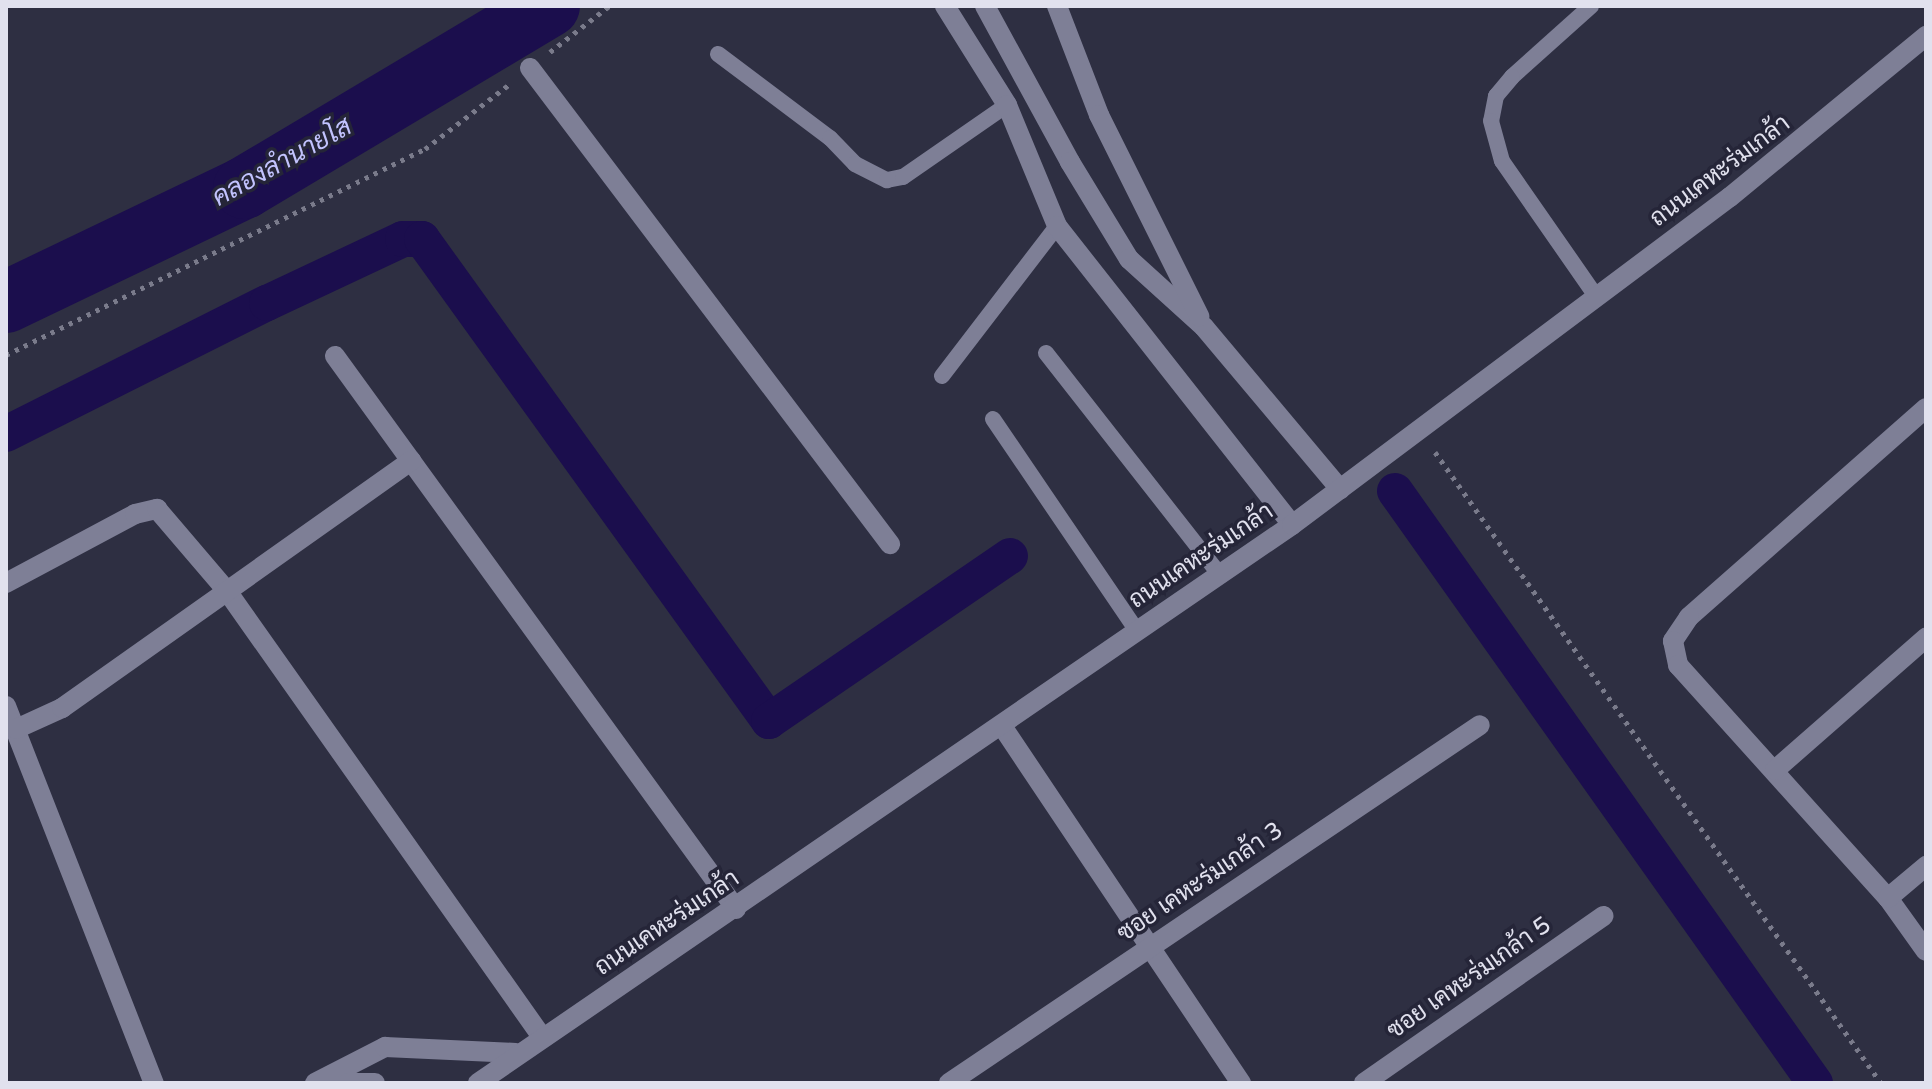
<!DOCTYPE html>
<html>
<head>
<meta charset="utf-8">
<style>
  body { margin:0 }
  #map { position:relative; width:1932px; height:1089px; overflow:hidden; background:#2e2f42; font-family:"Varela Round",Sarabun,sans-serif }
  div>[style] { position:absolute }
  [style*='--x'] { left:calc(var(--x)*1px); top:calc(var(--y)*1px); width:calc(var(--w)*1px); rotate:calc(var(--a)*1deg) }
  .canal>* { height:36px; margin:-18px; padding:0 18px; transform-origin:18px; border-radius:18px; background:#1b0e4d }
  .river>* { height:62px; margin:-31px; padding:0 31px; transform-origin:31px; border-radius:31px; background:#1b0e4d }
  .path>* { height:5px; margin-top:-2.5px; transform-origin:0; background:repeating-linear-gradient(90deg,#7a7b8b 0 4px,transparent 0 10px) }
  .lane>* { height:16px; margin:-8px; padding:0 8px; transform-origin:8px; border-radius:8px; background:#7e7f96 }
  .street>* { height:20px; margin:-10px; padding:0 10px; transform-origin:10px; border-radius:10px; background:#7e7f96 }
  .secondary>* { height:20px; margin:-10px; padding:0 10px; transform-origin:10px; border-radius:10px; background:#7e7f96 }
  span { translate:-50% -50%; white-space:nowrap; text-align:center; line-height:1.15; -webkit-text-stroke:7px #252538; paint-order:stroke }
  .street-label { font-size:24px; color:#e1e1ee }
  .water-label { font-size:26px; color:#c2c3fe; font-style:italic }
  .frame { position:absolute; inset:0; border:8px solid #e1e1ee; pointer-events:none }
</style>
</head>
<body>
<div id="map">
  <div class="canal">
    <i style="--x:6;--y:434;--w:292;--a:-26.7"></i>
    <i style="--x:267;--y:303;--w:150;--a:-25.2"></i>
    <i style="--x:403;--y:239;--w:19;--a:0"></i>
    <i style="--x:422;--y:239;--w:594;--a:54.25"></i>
    <i style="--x:769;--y:721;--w:292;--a:-34.4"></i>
    <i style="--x:1395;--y:491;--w:726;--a:54.65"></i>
  </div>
  <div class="river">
    <i style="--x:6;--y:302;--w:264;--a:-25.6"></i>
    <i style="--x:244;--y:188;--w:355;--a:-30.8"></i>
  </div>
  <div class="path">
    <i style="--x:550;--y:52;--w:75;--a:-37.9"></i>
    <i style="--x:6;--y:355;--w:467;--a:-26.2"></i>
    <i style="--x:425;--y:149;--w:108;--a:-37.5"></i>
    <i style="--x:1435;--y:452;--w:773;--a:54.75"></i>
  </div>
  <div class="lane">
    <i style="--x:1591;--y:6;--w:106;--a:138.1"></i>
    <i style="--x:1512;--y:77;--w:25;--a:130"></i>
    <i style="--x:1496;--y:96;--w:25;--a:101"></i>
    <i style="--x:1491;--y:121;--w:41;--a:74.6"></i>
    <i style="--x:1502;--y:161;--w:165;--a:55.2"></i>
    <i style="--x:718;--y:54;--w:140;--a:36.9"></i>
    <i style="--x:830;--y:138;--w:36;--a:46"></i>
    <i style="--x:855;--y:164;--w:36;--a:27"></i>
    <i style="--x:887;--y:180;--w:16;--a:-11"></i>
    <i style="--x:903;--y:177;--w:126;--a:-34.7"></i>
    <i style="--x:1046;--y:353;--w:283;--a:51.9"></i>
    <i style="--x:942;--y:376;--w:189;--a:-52.5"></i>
    <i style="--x:993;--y:419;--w:256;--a:55.8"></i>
  </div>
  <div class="street">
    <i style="--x:945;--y:6;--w:117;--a:57.9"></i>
    <i style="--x:1007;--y:105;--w:131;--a:67.5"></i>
    <i style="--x:1057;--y:226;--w:380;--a:51.8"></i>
    <i style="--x:985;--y:6;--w:178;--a:61.4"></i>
    <i style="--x:1070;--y:162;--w:114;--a:58.7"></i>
    <i style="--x:1129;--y:259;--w:101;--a:42.2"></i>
    <i style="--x:1204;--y:327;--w:212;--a:50"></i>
    <i style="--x:1057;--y:6;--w:117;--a:68.9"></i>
    <i style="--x:1099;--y:115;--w:225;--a:63.5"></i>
    <i style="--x:530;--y:68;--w:597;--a:52.9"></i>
    <i style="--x:335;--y:356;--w:683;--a:54.05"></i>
    <i style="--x:1926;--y:408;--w:316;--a:138.6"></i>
    <i style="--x:1689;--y:617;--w:29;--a:124"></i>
    <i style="--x:1673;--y:641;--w:25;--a:78"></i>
    <i style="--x:1678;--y:665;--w:314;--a:48"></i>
    <i style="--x:1888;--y:898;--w:65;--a:54.4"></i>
    <i style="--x:6;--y:583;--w:146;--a:-28.1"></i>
    <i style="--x:135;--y:514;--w:23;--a:-13"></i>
    <i style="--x:157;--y:509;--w:108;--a:49.5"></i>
    <i style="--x:227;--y:591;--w:546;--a:54.77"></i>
    <i style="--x:6;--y:706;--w:405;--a:68.6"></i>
    <i style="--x:1002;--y:726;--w:430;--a:56.2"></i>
    <i style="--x:16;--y:729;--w:51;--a:-24.5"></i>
    <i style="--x:62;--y:708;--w:428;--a:-35.3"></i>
    <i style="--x:1775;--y:770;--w:201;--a:-41.2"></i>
    <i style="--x:1888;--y:898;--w:50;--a:-40.1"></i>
    <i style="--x:315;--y:1083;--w:79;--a:-27.2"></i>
    <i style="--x:385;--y:1047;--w:131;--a:2.6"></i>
    <i style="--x:348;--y:1083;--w:27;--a:0"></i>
    <i style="--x:949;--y:1083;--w:640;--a:-33.99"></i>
    <i style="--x:1364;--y:1083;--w:292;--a:-34.9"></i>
  </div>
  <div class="secondary">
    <i style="--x:478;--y:1083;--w:987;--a:-34.43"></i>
    <i style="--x:1292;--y:525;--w:547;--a:-36.83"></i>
    <i style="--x:1730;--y:197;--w:254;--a:-39.4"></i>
  </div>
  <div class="street-label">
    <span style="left:1720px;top:171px;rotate:-37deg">ถนนเคหะร่มเกล้า</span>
    <span style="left:1201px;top:556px;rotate:-34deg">ถนนเคหะร่มเกล้า</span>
    <span style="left:1200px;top:882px;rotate:-34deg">ซอย เคหะร่มเกล้า 3</span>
    <span style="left:667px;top:923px;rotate:-34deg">ถนนเคหะร่มเกล้า</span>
    <span style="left:1469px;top:978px;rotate:-35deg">ซอย เคหะร่มเกล้า 5</span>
  </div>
  <div class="water-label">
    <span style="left:282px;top:162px;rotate:-29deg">คลองลำนายโส</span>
  </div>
  <div class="frame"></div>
</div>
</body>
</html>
